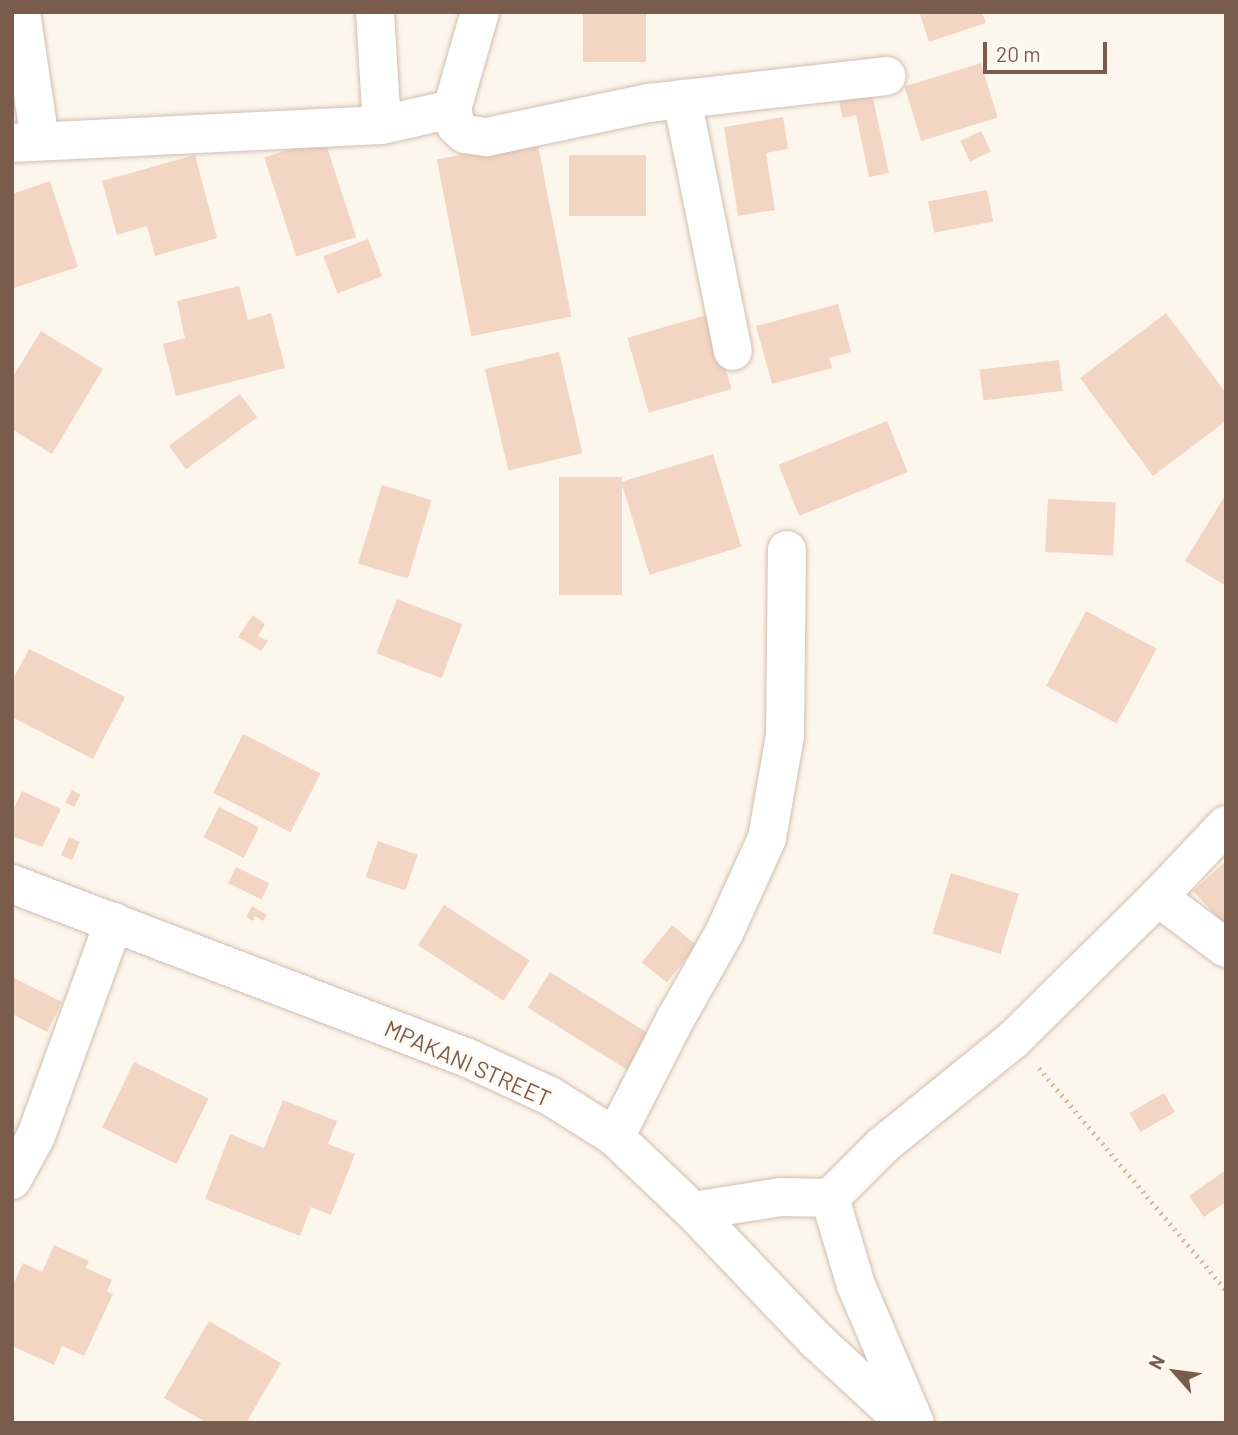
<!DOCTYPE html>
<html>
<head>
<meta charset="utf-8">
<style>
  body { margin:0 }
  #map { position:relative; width:1238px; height:1435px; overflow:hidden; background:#fdf6ec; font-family:Barlow,sans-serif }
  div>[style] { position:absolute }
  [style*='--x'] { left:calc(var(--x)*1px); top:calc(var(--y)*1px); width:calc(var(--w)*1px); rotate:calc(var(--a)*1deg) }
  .building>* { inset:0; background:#f3d5c3; transform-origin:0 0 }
  .path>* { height:4.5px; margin-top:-2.25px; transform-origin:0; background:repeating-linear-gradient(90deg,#d9b8a5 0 2px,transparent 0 7px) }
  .roads { filter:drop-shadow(0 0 2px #d1beb0) drop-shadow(0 0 2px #d1beb0) }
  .street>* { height:38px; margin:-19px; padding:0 19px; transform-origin:19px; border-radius:19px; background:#fff }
  .secondary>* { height:38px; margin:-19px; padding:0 19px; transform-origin:19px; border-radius:19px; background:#fff }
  span { translate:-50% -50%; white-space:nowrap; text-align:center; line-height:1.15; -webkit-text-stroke:6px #fffaf3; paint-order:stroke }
  .street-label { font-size:23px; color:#7a5c4d }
  .frame { position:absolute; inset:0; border:14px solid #7a5c4d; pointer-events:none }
  .north { position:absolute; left:1140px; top:1337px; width:70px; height:70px; -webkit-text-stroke:5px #fffaf3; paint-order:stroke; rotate:298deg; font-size:19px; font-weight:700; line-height:28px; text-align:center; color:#7a5c4d }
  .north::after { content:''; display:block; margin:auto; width:24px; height:32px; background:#7a5c4d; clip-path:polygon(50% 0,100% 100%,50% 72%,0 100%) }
  .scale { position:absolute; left:983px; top:42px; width:124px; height:32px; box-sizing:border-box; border:4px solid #7a5c4d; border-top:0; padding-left:9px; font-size:21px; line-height:24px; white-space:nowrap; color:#7a5c4d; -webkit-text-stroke:5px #fffaf3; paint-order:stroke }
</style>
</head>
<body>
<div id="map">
  <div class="building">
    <i style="left:583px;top:12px;width:63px;height:50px"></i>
    <i style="clip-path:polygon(919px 12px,982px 12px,986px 23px,929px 42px)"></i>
    <i style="left:981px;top:63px;width:57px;height:80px;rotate:73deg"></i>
    <i style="clip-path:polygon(872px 94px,889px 173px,869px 177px,856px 115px,843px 118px,839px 102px)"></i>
    <i style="clip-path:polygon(783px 117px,788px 149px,766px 153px,775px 210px,738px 216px,724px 127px)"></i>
    <i style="left:981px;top:131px;width:23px;height:23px;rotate:65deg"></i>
    <i style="left:324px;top:138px;width:104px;height:63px;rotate:72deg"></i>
    <i style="left:537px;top:140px;width:180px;height:102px;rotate:79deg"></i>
    <i style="clip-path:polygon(195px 155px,217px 238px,155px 256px,147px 226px,117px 235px,102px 181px)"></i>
    <i style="left:646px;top:155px;width:61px;height:77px;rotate:90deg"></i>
    <i style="clip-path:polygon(50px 181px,78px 267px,14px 288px,12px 194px)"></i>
    <i style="left:987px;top:190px;width:32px;height:60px;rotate:79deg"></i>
    <i style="left:368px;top:239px;width:40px;height:48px;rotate:69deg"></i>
    <i style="clip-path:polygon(239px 286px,248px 320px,271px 313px,285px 368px,176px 396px,163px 344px,185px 338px,177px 301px)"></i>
    <i style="clip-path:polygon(838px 304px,851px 352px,829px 358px,832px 368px,772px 384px,756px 326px)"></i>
    <i style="clip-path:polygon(1166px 313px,1226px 393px,1226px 421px,1153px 476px,1080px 378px)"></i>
    <i style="left:710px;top:314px;width:78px;height:86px;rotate:74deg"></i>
    <i style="clip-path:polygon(41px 331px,103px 369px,52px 454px,12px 429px,12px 378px)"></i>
    <i style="left:559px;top:352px;width:104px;height:76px;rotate:77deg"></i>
    <i style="left:1059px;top:360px;width:31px;height:80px;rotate:83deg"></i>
    <i style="left:240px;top:394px;width:29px;height:88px;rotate:54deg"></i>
    <i style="left:887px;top:421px;width:55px;height:117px;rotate:68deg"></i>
    <i style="left:713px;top:454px;width:97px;height:96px;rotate:73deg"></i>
    <i style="left:559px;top:477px;width:63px;height:118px"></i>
    <i style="left:382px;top:485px;width:52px;height:82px;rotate:17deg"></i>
    <i style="clip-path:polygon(1226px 494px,1226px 586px,1185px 561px)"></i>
    <i style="left:1048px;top:499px;width:68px;height:53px;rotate:3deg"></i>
    <i style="left:397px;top:599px;width:70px;height:58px;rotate:21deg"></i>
    <i style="left:1086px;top:611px;width:80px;height:85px;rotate:28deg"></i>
    <i style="clip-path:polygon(253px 615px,265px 624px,258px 636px,268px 641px,261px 651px,238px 637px)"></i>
    <i style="clip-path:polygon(29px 649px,125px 697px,93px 759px,12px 717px,12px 681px)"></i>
    <i style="left:243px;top:734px;width:87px;height:66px;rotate:27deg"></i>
    <i style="left:72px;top:790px;width:10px;height:14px;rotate:29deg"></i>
    <i style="clip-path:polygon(22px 791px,61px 809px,42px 847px,12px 836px,12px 813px)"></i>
    <i style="left:219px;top:807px;width:45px;height:34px;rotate:27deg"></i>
    <i style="left:69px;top:837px;width:12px;height:20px;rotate:24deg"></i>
    <i style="left:378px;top:841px;width:42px;height:38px;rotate:19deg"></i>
    <i style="clip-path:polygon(1226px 861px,1226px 926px,1193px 891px)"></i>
    <i style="left:236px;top:867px;width:37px;height:18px;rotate:26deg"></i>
    <i style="left:951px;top:873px;width:71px;height:63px;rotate:17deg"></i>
    <i style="left:444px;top:905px;width:102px;height:48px;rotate:33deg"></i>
    <i style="clip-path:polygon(252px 906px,267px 915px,263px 921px,255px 916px,253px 921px,246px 917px)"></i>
    <i style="left:672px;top:925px;width:32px;height:48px;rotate:39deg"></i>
    <i style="left:550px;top:972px;width:120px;height:42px;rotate:32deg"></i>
    <i style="clip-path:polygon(12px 977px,62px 1002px,47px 1032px,12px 1014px)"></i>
    <i style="left:134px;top:1062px;width:83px;height:73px;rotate:26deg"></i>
    <i style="left:1164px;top:1093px;width:22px;height:40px;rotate:60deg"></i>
    <i style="clip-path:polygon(283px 1100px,337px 1121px,328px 1144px,355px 1154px,331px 1215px,311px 1207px,300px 1236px,205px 1199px,230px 1134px,264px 1148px)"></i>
    <i style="clip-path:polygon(1226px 1170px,1226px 1202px,1204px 1217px,1189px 1196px)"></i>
    <i style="clip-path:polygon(54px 1245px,89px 1261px,86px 1268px,112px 1280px,107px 1291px,113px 1294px,84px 1356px,62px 1346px,54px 1365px,12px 1346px,12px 1287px,23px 1263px,42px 1272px)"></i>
    <i style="clip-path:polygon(209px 1321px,281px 1363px,246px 1423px,207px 1423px,164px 1398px)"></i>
  </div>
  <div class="path">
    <i style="--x:1039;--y:1068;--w:290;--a:49.9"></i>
  </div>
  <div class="roads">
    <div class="street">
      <i style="--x:21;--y:12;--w:129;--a:81.6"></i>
      <i style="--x:375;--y:12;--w:113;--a:86.5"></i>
      <i style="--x:682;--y:99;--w:257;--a:78.6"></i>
      <i style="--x:452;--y:109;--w:17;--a:77"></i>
      <i style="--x:456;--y:126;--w:12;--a:42"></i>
      <i style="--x:465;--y:134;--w:22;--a:8"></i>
      <i style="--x:487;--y:137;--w:166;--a:-11.9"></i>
      <i style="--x:649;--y:103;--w:239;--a:-6.5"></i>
      <i style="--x:12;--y:143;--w:370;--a:-2.8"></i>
      <i style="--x:382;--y:125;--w:72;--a:-12.9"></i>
      <i style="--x:452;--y:109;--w:101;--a:-73.9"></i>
      <i style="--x:1158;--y:897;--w:85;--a:36.9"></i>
      <i style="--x:615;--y:1137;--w:134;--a:-62.9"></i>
      <i style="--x:676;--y:1018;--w:98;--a:-60.5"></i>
      <i style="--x:724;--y:933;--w:104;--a:-65.6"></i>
      <i style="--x:767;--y:838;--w:104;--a:-80"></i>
      <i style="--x:785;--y:736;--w:186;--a:-89.4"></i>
      <i style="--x:12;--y:1180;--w:50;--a:-61.4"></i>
      <i style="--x:36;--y:1136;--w:228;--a:-70"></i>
      <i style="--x:830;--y:1198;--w:91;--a:73.4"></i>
      <i style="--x:856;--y:1285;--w:150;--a:66.9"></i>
      <i style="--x:693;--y:1211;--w:89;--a:-9"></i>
      <i style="--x:781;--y:1197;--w:49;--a:1.2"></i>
      <i style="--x:830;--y:1198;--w:75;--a:-45"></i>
      <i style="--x:883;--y:1145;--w:169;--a:-39"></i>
      <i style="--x:1014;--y:1039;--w:202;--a:-44.6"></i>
      <i style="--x:1158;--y:897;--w:99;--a:-46.6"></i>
    </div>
    <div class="secondary">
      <i style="--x:12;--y:884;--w:490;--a:20.9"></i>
      <i style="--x:470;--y:1059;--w:88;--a:24.8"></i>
      <i style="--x:550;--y:1096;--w:77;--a:32.2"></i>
      <i style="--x:615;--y:1137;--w:108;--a:43.5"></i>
      <i style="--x:693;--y:1211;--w:180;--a:46.4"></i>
      <i style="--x:817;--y:1341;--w:121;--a:42.7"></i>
    </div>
  </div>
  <div class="street-label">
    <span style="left:468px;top:1063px;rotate:24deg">MPAKANI STREET</span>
  </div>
  <div class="frame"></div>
  <div class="north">N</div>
  <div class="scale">20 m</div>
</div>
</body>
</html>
